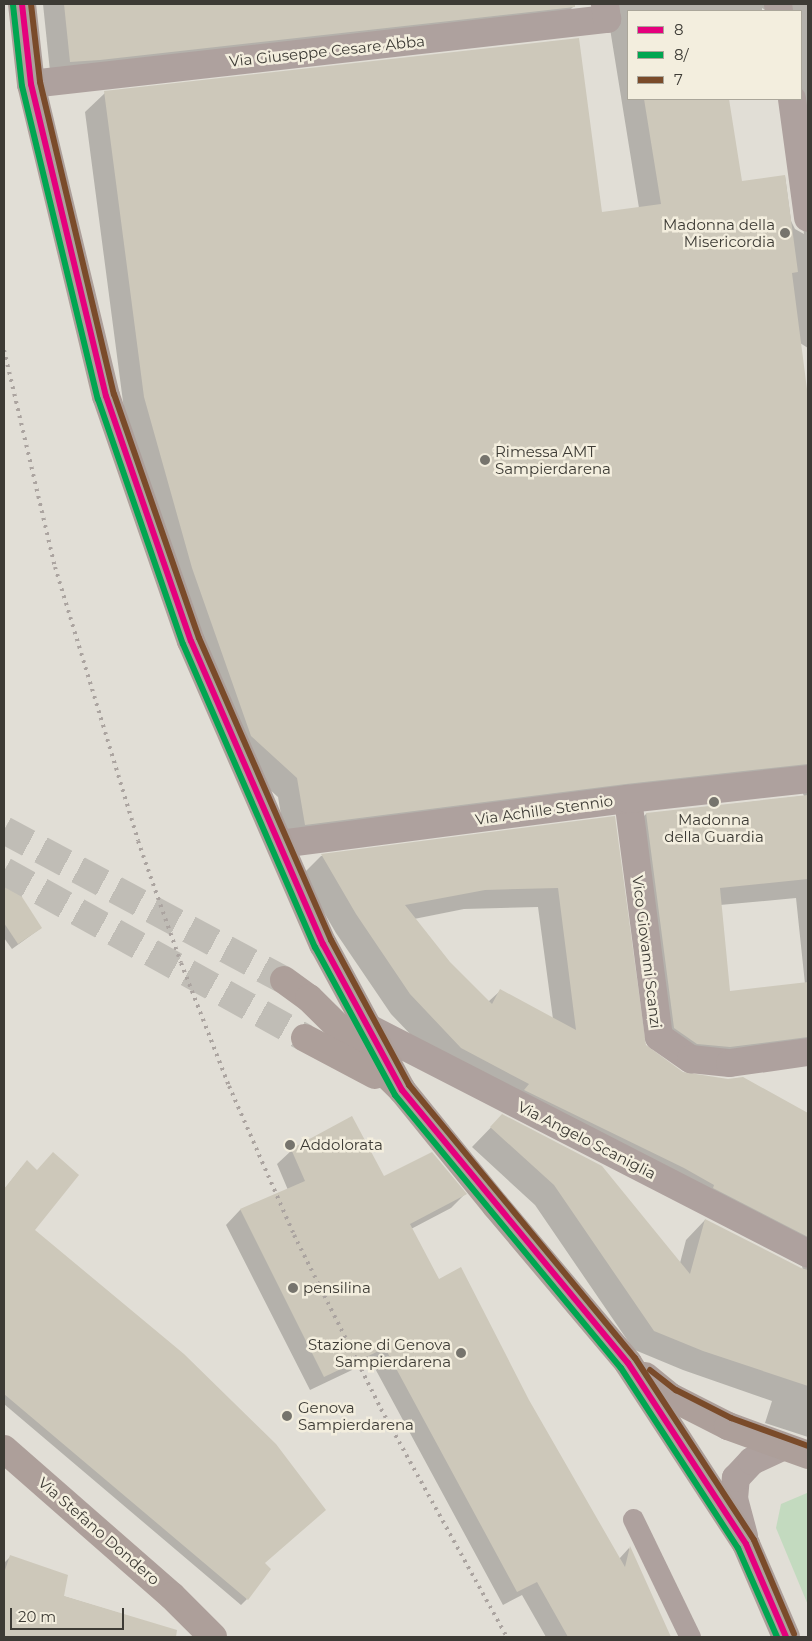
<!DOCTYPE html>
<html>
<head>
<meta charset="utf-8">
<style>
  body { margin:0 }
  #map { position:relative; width:812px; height:1641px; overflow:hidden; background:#e1ded6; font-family:Montserrat,sans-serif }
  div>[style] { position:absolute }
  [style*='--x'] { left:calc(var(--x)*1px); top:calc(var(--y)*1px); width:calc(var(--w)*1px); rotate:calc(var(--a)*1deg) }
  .green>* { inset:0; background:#c3dabf }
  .shadow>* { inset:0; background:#0003 }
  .building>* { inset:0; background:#cdc8ba }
  .secondary-tunnel>* { height:28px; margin-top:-14px; transform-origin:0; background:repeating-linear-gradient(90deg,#c0bdb6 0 28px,transparent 0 42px) }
  .lane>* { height:21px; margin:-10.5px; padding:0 10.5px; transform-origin:10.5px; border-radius:10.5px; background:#aea19e }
  .street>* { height:28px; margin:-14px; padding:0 14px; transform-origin:14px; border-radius:14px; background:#aea19e }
  .secondary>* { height:28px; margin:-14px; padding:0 14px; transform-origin:14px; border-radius:14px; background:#ad9f9a }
  .rail>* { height:4px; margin-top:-2px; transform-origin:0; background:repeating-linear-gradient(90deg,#aba4a0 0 2.5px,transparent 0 7.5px) }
  .bus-1>* { height:6px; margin:-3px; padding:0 3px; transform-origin:3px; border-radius:3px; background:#e5007d }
  .bus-2>* { height:6px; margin:-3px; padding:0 3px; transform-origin:3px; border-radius:3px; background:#00a651 }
  .bus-3>* { height:6px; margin:-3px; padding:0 3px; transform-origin:3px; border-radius:3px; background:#7a4b2a }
  .dots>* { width:14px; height:14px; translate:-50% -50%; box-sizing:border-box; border:2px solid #f3eede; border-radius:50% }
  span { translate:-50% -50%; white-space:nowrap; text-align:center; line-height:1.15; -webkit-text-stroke:5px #f3eede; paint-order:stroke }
  .street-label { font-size:15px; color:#3d3b35 }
  .poi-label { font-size:15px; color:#3d3b35 }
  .right { translate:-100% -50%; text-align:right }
  .left { translate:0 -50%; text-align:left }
  .frame { position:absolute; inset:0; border:5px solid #3d3b35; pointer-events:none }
  .legend { position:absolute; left:627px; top:10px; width:175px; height:90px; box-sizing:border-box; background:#f3eede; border:1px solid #aaa69a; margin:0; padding:6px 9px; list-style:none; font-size:15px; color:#3d3b35 }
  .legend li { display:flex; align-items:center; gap:10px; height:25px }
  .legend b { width:25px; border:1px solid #aaa69a }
  .scale { position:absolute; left:10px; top:1608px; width:114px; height:22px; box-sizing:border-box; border:2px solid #3d3b35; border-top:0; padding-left:6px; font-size:15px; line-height:18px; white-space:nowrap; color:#3d3b35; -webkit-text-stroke:4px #f3eede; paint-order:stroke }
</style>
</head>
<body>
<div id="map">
  <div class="green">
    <i style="clip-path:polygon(807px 1493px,808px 1493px,808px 1605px,776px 1528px,781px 1504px)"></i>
  </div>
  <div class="shadow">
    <i style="clip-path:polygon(43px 4px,573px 4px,574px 6px,554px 26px,51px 81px)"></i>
    <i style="clip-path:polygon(evenodd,606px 4px,808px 4px,808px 163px,801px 99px,801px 11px,767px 11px,762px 8px,762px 11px,628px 11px,628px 99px,728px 99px,741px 182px,785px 176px,791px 221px,795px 229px,804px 234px,798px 191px,808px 181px,808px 348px,800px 343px,808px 407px,808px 1058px,677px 1063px,626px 834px,646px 814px,804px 796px,801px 789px,286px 844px,278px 797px,232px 756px,125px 417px,85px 112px,105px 93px,601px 214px,639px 208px,606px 4px,796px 898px,805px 984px,729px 992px,720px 905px,796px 898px)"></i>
    <i style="clip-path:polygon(evenodd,613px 818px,645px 1046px,682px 1073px,728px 1080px,743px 1078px,808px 1114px,808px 1437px,765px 1423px,772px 1401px,683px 1370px,630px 1348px,630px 1344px,535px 1205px,472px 1147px,502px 1116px,680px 1263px,686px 1240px,705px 1220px,803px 1270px,802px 1266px,437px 1062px,391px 1014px,336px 933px,302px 875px,321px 856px,613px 818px,538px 907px,553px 1019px,500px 991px,488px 1002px,449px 962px,414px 919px,464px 909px,538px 907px)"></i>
    <i style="clip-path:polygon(9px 880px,41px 928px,12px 949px,4px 938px,4px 883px)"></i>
    <i style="clip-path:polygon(292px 1150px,384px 1178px,465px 1194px,451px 1208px,411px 1229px,439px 1280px,528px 1401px,619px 1559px,629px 1548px,670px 1637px,612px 1637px,610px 1633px,602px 1637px,546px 1637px,522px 1595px,503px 1605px,371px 1361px,310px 1390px,226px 1225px,240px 1210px,288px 1190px,277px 1164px)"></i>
    <i style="clip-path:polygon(21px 1168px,33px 1230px,247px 1599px,241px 1605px,4px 1404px,4px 1190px)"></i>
    <i style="clip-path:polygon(10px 1557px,63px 1596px,125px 1615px,150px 1637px,4px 1637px,4px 1563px)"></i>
  </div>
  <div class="building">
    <i style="clip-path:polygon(64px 4px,575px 4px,575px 7px,100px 60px,70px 62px)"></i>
    <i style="clip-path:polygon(579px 38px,602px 212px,661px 204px,644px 99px,729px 99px,742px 181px,785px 175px,798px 272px,792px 273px,808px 397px,808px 764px,626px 784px,305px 825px,297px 778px,251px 736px,192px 568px,144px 397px,104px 91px)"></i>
    <i style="clip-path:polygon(808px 795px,808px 879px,720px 888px,730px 991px,808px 982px,808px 1037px,730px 1047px,697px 1044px,674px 1028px,646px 813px)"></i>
    <i style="clip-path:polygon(evenodd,615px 816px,646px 1045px,683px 1072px,728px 1079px,743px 1077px,808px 1113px,808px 1237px,713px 1188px,714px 1185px,684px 1168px,524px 1090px,529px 1084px,461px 1048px,410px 994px,356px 914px,321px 854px,615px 816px,558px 888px,576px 1030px,500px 989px,492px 1004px,450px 962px,405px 905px,485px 890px,558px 888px)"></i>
    <i style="clip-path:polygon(4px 869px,42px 928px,18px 944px,4px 923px)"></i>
    <i style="clip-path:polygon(502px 1114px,602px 1166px,690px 1274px,705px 1219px,801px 1268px,808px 1270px,808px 1386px,703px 1351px,654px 1331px,554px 1185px,490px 1127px)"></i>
    <i style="clip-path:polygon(352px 1116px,384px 1176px,432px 1152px,467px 1194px,410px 1224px,439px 1279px,461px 1267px,529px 1400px,625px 1567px,630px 1546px,671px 1637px,568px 1637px,537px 1582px,517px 1592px,385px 1348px,324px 1377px,240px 1209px,305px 1181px,291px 1149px)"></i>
    <i style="clip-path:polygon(53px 1152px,79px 1175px,35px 1230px,184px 1354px,276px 1444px,326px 1510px,265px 1563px,271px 1569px,248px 1600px,4px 1394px,4px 1189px,27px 1160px,37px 1170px)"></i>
    <i style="clip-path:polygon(10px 1555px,68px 1575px,64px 1596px,177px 1630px,176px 1637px,4px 1637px,4px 1573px)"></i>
  </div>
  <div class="secondary-tunnel">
    <i style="--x:4;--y:830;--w:318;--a:28.2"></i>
    <i style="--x:4;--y:871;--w:344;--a:29"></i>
  </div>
  <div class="lane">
    <i style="--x:633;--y:1519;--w:131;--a:64.2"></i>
  </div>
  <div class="street">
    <i style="--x:778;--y:4;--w:7;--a:82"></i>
    <i style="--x:31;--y:84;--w:580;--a:-6.44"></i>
    <i style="--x:607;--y:19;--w:15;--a:-98"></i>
    <i style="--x:792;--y:99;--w:120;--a:82.3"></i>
    <i style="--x:628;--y:799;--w:240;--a:82.6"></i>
    <i style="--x:659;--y:1037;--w:39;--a:35"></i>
    <i style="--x:691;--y:1059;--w:39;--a:6"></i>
    <i style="--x:730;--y:1063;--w:79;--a:-8"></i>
    <i style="--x:280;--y:844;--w:351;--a:-7.4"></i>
    <i style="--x:628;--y:799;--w:181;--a:-6.3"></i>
    <i style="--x:365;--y:1026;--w:498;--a:27.2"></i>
    <i style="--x:744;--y:1536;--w:38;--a:-105"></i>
    <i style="--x:734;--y:1499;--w:21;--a:-85"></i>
    <i style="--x:736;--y:1478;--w:23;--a:-47"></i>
    <i style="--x:752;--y:1461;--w:33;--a:-25"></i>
  </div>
  <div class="secondary">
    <i style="--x:22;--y:4;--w:81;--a:83.6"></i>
    <i style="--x:31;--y:84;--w:321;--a:76.5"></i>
    <i style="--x:106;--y:396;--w:259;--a:70.9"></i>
    <i style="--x:191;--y:641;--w:331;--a:66.5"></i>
    <i style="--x:323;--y:944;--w:166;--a:61.6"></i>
    <i style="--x:284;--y:980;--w:31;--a:36"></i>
    <i style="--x:309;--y:998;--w:131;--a:44.7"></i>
    <i style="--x:402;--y:1090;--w:149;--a:51"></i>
    <i style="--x:496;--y:1206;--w:205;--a:49.9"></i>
    <i style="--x:628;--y:1363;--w:216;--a:56.9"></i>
    <i style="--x:746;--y:1544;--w:101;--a:66.7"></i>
    <i style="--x:305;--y:1038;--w:79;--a:27.9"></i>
    <i style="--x:645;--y:1376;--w:33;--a:39"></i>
    <i style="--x:671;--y:1397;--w:64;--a:27"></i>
    <i style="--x:728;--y:1426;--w:85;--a:19.9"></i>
    <i style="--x:4;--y:1449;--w:223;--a:41.2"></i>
    <i style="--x:172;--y:1596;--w:58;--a:45"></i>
  </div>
  <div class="rail">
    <i style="--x:4;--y:350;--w:223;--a:76.8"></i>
    <i style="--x:55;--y:567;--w:286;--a:73.1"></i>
    <i style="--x:138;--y:841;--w:129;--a:70.6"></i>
    <i style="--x:181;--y:963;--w:132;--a:68.7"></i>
    <i style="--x:229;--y:1086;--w:163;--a:66.4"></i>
    <i style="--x:294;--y:1235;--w:195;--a:63.4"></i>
    <i style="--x:381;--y:1409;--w:260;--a:61.1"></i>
  </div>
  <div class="bus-1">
    <i style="--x:22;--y:4;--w:81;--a:83.6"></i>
    <i style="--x:31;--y:84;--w:321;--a:76.5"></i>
    <i style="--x:106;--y:396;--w:259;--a:70.9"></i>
    <i style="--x:191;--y:641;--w:331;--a:66.5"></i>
    <i style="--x:323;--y:944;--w:166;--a:61.6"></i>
    <i style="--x:402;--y:1090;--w:354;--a:50.4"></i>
    <i style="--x:628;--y:1363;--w:216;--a:56.9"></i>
    <i style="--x:746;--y:1544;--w:101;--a:66.7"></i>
  </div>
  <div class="bus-2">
    <i style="--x:13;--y:5;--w:81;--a:83.7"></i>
    <i style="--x:22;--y:86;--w:322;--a:76.4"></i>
    <i style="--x:98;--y:399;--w:259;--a:70.9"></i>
    <i style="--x:183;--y:644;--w:331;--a:66.5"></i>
    <i style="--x:315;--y:947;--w:168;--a:61.6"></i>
    <i style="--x:395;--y:1095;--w:354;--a:50.4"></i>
    <i style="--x:621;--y:1368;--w:215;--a:57"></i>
    <i style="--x:738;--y:1548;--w:97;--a:66.3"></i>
  </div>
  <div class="bus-3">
    <i style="--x:31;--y:4;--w:79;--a:83.4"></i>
    <i style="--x:40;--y:82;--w:321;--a:76.7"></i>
    <i style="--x:114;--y:394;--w:258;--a:70.8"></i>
    <i style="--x:199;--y:638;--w:330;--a:66.4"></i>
    <i style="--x:331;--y:940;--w:165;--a:61.7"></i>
    <i style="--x:409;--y:1085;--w:354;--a:50.4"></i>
    <i style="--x:635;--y:1358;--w:217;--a:56.8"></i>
    <i style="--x:754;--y:1540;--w:102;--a:66.9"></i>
    <i style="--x:650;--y:1370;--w:33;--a:38"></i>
    <i style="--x:676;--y:1390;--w:62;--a:27"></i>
    <i style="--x:731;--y:1418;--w:82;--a:20"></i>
  </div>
  <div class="dots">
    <i style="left:785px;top:233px;background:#76746d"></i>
    <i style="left:485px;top:460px;background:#76746d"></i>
    <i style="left:714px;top:802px;background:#76746d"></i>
    <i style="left:290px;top:1145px;background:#76746d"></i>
    <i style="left:293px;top:1288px;background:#76746d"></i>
    <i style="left:461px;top:1353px;background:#76746d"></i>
    <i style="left:287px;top:1416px;background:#76746d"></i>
  </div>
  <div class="street-label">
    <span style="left:327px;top:51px;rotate:-6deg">Via Giuseppe Cesare Abba</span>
    <span style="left:544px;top:810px;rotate:-8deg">Via Achille Stennio</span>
    <span style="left:647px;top:952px;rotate:83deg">Vico Giovanni Scanzi</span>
    <span style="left:587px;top:1140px;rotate:27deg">Via Angelo Scaniglia</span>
    <span style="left:99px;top:1531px;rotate:41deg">Via Stefano Dondero</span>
  </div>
  <div class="poi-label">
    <span class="right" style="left:775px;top:233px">Madonna della<br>Misericordia</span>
    <span class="left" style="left:495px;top:460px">Rimessa AMT<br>Sampierdarena</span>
    <span style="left:714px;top:828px">Madonna<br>della Guardia</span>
    <span class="left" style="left:300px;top:1145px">Addolorata</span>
    <span class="left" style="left:303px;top:1288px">pensilina</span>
    <span class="right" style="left:451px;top:1353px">Stazione di Genova<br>Sampierdarena</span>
    <span class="left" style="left:298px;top:1416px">Genova<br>Sampierdarena</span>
  </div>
  <div class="frame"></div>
  <ul class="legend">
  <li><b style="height:6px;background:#e5007d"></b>8</li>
  <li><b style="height:6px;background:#00a651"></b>8/</li>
  <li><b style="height:6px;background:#7a4b2a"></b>7</li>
  </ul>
  <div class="scale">20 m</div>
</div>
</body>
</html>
